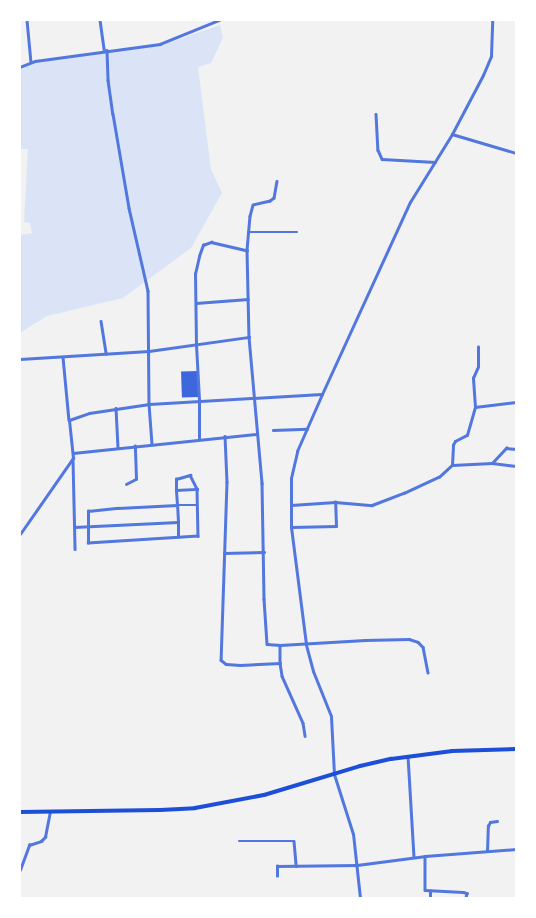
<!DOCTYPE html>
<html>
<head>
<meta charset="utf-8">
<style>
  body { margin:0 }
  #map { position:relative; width:536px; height:918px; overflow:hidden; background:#f2f2f2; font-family:"Sofia Sans Condensed",sans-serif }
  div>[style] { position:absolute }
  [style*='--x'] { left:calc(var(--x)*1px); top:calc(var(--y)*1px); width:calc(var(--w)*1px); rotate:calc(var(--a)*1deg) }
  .green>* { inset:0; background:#dbe4f7 }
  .building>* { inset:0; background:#3d67dc; transform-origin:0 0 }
  .minor>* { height:2.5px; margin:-1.25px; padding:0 1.25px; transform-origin:1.25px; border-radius:1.25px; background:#5277de }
  .tertiary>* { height:3px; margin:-1.5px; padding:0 1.5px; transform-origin:1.5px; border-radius:1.5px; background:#5277de }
  .primary>* { height:4px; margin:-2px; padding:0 2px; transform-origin:2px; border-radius:2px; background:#1d4ed8 }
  span { translate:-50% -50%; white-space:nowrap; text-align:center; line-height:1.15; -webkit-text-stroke:4px #fff; paint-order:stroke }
  .frame { position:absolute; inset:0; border:21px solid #fff; pointer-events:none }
</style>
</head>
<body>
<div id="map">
  <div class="green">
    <i style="clip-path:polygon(220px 25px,223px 38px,211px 63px,198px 67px,211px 169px,222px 193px,191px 248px,123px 298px,47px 316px,20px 333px,20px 235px,32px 233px,30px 223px,24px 222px,28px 149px,20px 149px,20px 70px,34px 63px,159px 46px)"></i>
  </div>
  <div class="building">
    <i style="left:198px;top:371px;width:26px;height:17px;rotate:88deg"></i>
  </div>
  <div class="minor">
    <i style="--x:27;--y:20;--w:42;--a:84.6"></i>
    <i style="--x:100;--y:20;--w:30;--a:82"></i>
    <i style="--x:107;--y:50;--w:30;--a:88"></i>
    <i style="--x:108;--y:80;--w:34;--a:82"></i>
    <i style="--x:113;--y:114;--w:95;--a:80.3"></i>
    <i style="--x:129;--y:208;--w:85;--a:77.1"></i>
    <i style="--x:148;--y:291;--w:113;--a:89.5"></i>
    <i style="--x:149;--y:404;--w:40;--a:85.7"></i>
    <i style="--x:20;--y:67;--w:16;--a:-22"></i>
    <i style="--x:35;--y:61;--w:126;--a:-7.7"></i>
    <i style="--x:160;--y:44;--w:64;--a:-22.1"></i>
    <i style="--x:376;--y:114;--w:36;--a:87"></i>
    <i style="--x:378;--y:150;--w:10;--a:66"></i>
    <i style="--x:382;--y:159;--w:53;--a:3.2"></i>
    <i style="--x:452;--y:134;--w:67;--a:16.5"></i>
    <i style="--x:277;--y:181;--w:17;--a:100"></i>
    <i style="--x:274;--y:198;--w:5;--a:143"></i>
    <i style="--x:270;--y:201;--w:17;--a:167"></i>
    <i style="--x:253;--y:205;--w:11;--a:105"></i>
    <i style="--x:250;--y:216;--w:34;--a:95"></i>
    <i style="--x:247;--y:250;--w:87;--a:88.7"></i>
    <i style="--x:249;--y:337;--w:147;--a:84.9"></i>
    <i style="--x:262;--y:483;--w:116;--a:89"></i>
    <i style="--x:264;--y:599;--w:45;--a:86.2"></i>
    <i style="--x:267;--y:644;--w:13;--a:4"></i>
    <i style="--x:280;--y:645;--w:18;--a:90"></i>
    <i style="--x:280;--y:663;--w:13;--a:81"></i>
    <i style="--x:282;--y:676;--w:51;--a:65.9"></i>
    <i style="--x:303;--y:723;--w:13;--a:81"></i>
    <i style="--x:248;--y:232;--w:49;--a:0"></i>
    <i style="--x:196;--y:303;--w:52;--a:-4.4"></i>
    <i style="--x:101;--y:321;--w:33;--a:81"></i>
    <i style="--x:63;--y:357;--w:63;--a:84.6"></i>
    <i style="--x:20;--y:359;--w:129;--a:-3.5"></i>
    <i style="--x:149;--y:351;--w:101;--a:-8"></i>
    <i style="--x:475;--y:407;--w:29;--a:-94"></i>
    <i style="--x:473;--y:378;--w:12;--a:-66"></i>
    <i style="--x:478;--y:367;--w:20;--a:-90"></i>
    <i style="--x:116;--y:408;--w:40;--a:87.1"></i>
    <i style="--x:273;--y:430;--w:34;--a:-2"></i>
    <i style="--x:225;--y:436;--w:46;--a:87.5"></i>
    <i style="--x:227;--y:482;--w:178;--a:91.9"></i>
    <i style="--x:221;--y:660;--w:6;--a:39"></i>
    <i style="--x:226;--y:664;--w:14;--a:4"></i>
    <i style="--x:240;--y:665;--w:40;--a:-2.9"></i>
    <i style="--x:199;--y:439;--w:39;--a:-90"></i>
    <i style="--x:199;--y:400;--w:55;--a:-93.1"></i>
    <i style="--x:196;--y:345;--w:71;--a:-90.8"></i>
    <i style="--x:195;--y:274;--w:18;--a:-77"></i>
    <i style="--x:199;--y:256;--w:12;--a:-70"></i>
    <i style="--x:203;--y:245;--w:9;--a:-21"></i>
    <i style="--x:211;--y:242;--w:37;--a:13"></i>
    <i style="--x:73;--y:453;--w:185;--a:-5.9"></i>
    <i style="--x:73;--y:459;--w:90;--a:88.7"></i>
    <i style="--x:492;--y:463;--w:21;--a:-47"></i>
    <i style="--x:506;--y:448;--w:10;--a:6"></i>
    <i style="--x:452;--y:465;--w:40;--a:-2.9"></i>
    <i style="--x:492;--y:463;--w:24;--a:7"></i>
    <i style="--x:126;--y:484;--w:11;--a:-27"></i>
    <i style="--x:136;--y:479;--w:33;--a:-92"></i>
    <i style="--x:176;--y:490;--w:21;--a:-3"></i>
    <i style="--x:291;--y:505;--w:44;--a:-3.9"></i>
    <i style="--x:335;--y:502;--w:37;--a:5"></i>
    <i style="--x:372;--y:505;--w:34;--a:-21"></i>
    <i style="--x:404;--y:493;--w:38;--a:-25"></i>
    <i style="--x:439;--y:477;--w:18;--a:-43"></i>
    <i style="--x:452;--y:465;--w:20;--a:-87"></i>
    <i style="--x:453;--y:445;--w:4;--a:-63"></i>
    <i style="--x:455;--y:441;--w:13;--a:-27"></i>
    <i style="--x:467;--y:435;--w:29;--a:-74"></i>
    <i style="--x:475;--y:407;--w:41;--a:-7"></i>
    <i style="--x:74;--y:527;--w:104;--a:-2.8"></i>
    <i style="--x:291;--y:527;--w:45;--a:-1.3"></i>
    <i style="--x:336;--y:526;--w:24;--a:-92"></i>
    <i style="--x:178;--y:537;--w:15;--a:-90"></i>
    <i style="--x:178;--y:522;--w:17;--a:-93"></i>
    <i style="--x:177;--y:505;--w:15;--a:-94"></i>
    <i style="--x:176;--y:490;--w:11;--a:-90"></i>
    <i style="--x:176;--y:479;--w:15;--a:-16"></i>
    <i style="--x:190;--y:475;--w:16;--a:63"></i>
    <i style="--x:197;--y:489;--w:47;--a:88.8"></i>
    <i style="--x:198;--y:536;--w:110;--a:176.4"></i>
    <i style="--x:88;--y:543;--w:32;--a:-90"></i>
    <i style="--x:88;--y:511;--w:30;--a:-6"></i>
    <i style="--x:118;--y:508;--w:59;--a:-2.9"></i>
    <i style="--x:177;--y:505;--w:20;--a:0"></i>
    <i style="--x:224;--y:553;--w:40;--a:-1.4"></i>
    <i style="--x:280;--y:645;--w:85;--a:-3.4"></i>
    <i style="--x:365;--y:640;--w:44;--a:-1.3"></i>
    <i style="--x:409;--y:639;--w:9;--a:18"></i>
    <i style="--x:418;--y:642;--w:7;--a:45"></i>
    <i style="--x:423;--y:647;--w:26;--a:79"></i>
    <i style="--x:408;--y:756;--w:101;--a:86.6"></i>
    <i style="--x:239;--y:841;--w:55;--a:0"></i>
    <i style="--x:294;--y:841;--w:25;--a:85"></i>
    <i style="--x:487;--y:851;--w:25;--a:-88"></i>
    <i style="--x:488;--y:826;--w:4;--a:-63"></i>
    <i style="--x:490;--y:822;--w:7;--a:-8"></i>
    <i style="--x:425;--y:856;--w:34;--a:90"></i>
    <i style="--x:425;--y:890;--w:38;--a:3"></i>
    <i style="--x:463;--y:892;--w:4;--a:14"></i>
    <i style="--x:467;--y:893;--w:5;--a:101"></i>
    <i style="--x:20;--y:870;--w:27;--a:-70"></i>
    <i style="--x:29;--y:845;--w:13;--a:-18"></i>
    <i style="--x:41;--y:841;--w:6;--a:-45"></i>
    <i style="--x:45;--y:837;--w:25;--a:-79"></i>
    <i style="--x:277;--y:876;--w:10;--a:-90"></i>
    <i style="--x:277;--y:866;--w:80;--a:-0.7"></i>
    <i style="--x:357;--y:865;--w:69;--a:-7.5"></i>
    <i style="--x:425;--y:856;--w:91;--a:-4.4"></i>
    <i style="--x:430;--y:898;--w:7;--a:-90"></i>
  </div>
  <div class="tertiary">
    <i style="--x:20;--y:534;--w:93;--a:-55.1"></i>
    <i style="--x:73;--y:458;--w:38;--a:-96"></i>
    <i style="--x:69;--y:420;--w:21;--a:-19"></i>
    <i style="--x:89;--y:413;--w:61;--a:-8.5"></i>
    <i style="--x:149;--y:404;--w:173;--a:-3.3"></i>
    <i style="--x:360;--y:898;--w:64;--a:-96.2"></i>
    <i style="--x:353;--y:834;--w:63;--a:-107.6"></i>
    <i style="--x:334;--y:774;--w:58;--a:-93"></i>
    <i style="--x:331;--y:716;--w:48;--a:-111.8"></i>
    <i style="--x:313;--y:671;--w:28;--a:-105"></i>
    <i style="--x:306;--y:644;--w:118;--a:-97.3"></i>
    <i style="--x:291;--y:527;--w:49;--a:-90"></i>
    <i style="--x:291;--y:478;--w:28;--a:-77"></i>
    <i style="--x:297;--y:451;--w:62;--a:-66.3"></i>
    <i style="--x:322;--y:394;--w:211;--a:-65.4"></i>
    <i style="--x:410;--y:202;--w:80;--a:-58.3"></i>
    <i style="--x:452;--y:134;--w:67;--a:-62.3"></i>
    <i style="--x:483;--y:75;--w:21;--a:-67"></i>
    <i style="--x:491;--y:56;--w:36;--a:-88"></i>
  </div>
  <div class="primary">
    <i style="--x:20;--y:812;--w:140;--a:-0.8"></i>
    <i style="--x:160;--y:810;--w:35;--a:-3"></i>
    <i style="--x:195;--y:808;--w:70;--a:-10.7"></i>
    <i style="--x:264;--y:795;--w:100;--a:-16.8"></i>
    <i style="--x:360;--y:766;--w:32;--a:-13"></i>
    <i style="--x:391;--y:759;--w:62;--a:-7.5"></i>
    <i style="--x:452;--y:751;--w:64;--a:-1.8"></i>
  </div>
  <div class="frame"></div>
</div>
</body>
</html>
